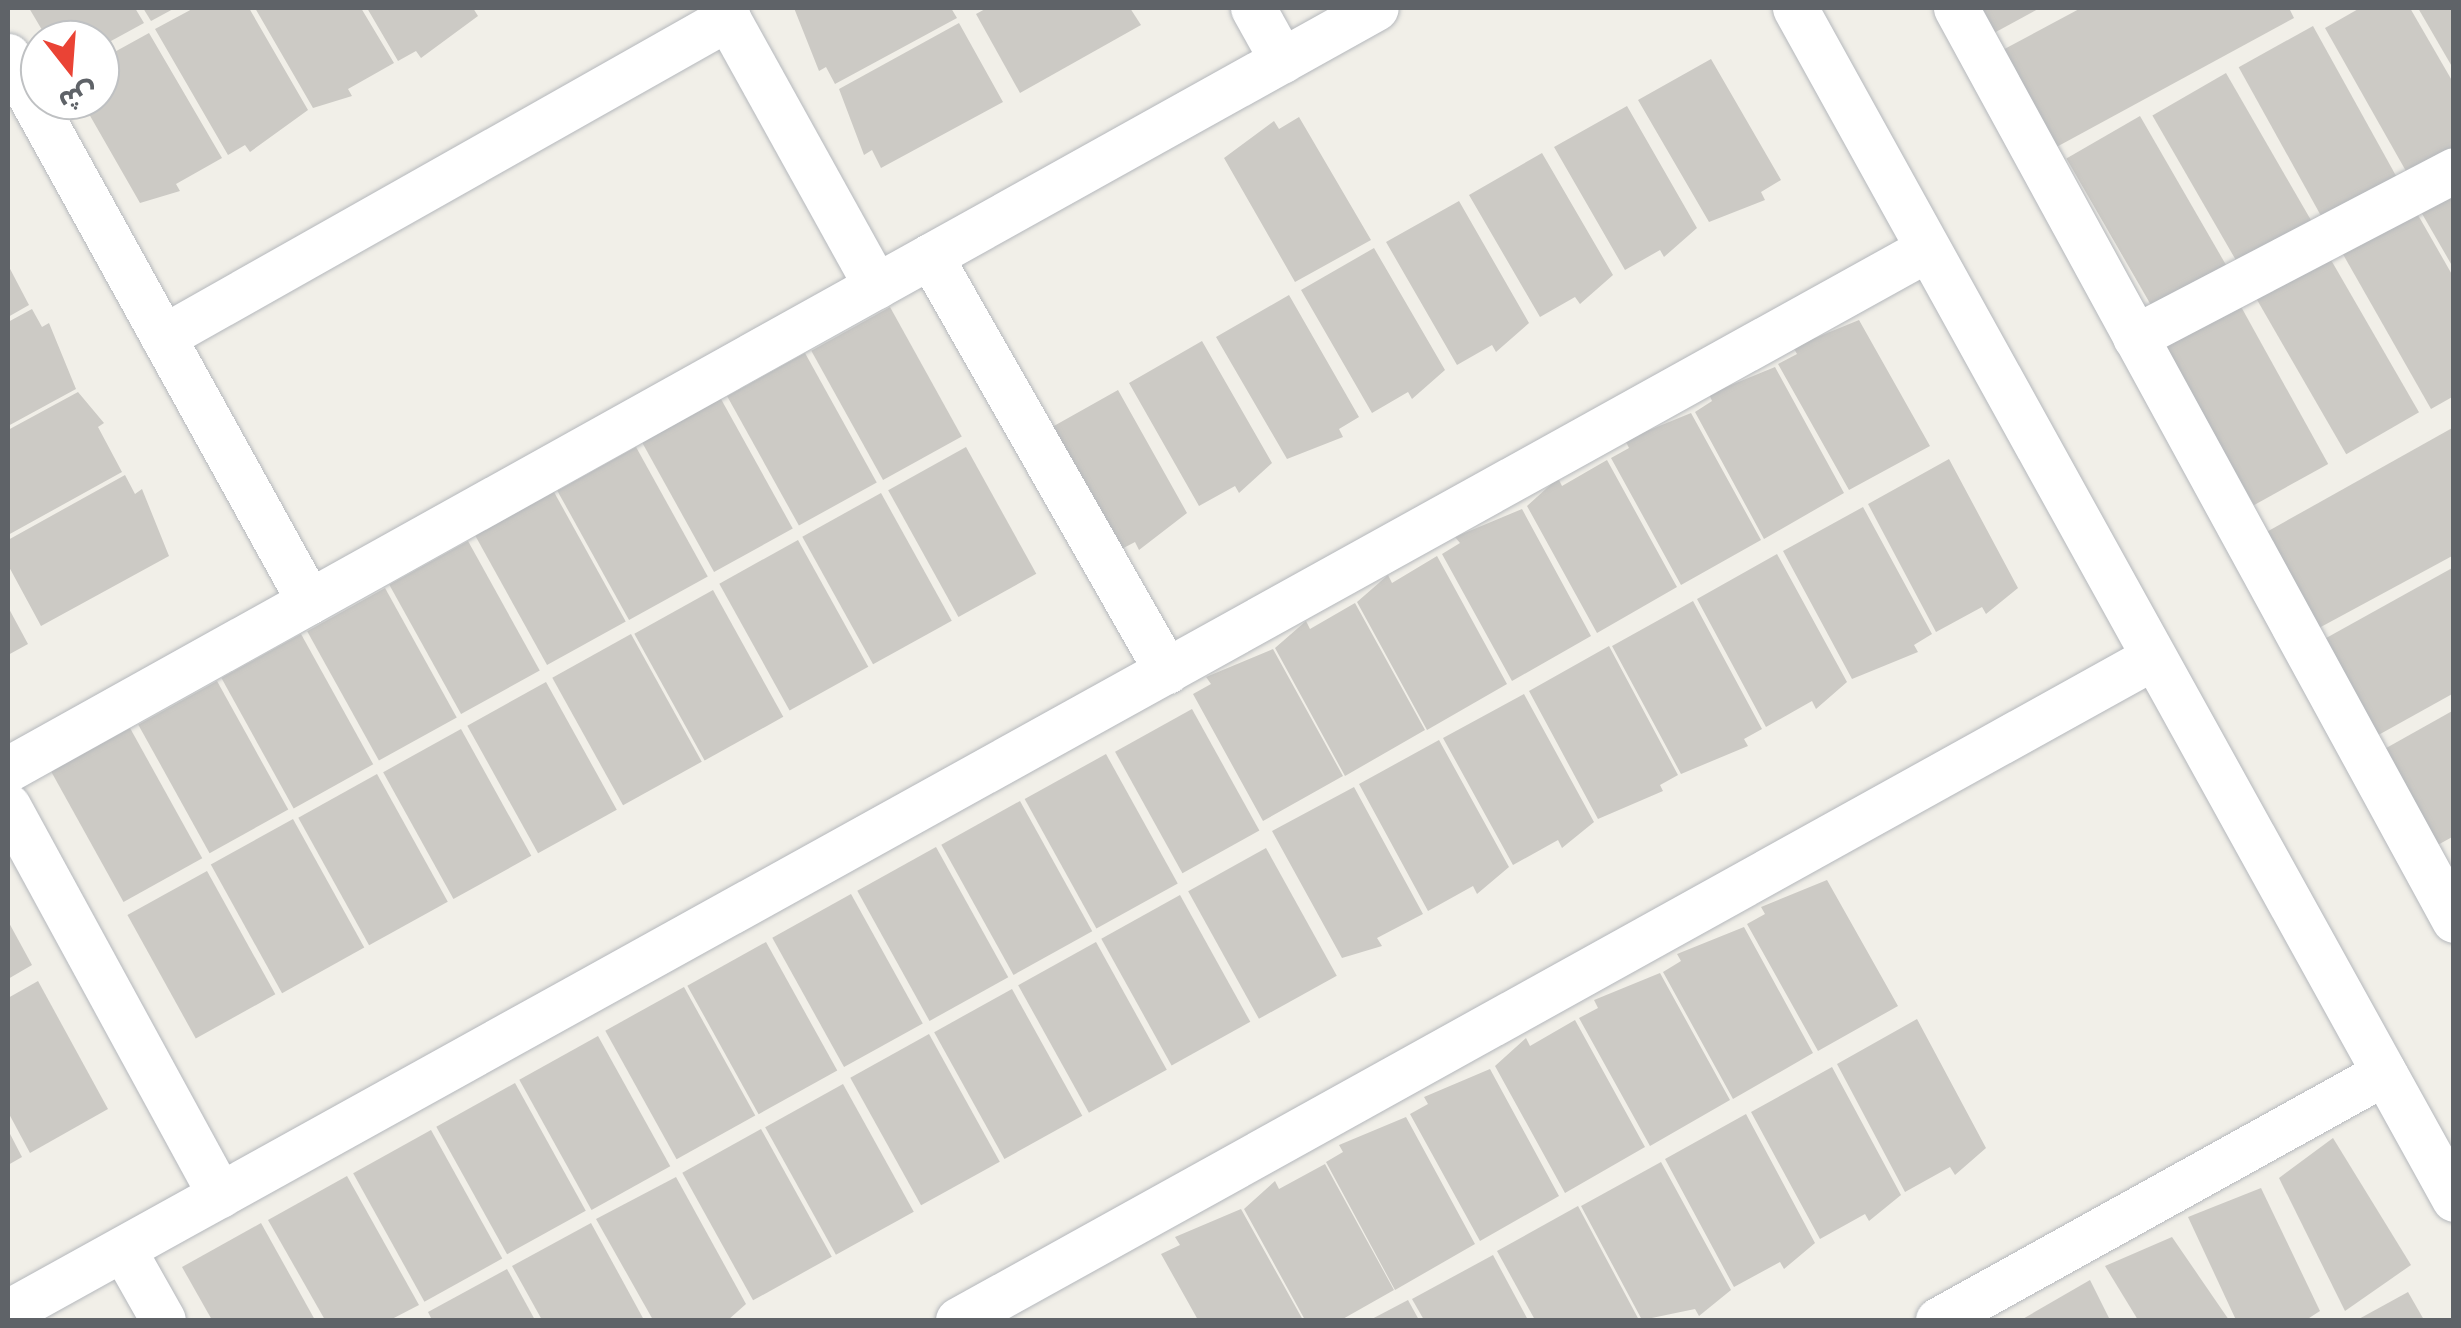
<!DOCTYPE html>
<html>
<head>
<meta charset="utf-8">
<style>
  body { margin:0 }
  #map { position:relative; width:2461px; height:1328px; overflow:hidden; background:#f1efe8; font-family:Jost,"Noto Sans Arabic",sans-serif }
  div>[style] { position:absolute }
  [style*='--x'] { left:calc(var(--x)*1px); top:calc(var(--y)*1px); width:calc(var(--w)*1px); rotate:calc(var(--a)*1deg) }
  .building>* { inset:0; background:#cccac5; transform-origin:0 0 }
  .roads { filter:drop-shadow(0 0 2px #b5b8bc) drop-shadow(0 0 2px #b5b8bc) }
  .minor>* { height:45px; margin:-22.5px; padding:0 22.5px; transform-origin:22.5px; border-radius:22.5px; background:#fff }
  span { translate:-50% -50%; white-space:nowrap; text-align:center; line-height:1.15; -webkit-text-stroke:8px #fff; paint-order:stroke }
  .frame { position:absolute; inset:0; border:10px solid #5f6368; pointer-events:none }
  .north { position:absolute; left:20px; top:20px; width:100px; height:100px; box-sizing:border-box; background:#fff; border:2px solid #bfc1c3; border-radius:50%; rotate:163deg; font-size:28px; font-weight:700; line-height:40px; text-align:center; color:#5f6368 }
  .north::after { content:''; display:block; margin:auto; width:35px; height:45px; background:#ea4335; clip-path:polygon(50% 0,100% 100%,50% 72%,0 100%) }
</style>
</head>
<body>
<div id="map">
  <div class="building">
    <i style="clip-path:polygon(29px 8px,135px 8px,144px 23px,100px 47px,48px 40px)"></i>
    <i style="clip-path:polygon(143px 8px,175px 8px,151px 21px)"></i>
    <i style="clip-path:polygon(194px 8px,249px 8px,308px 110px,250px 152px,245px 145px,228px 155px,155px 29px)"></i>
    <i style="clip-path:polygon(255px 8px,361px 8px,394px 63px,348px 89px,352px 96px,313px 108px)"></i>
    <i style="clip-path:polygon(367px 8px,473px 8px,478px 16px,421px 58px,416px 51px,398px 61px)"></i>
    <i style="clip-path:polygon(794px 8px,951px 8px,957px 18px,835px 84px,826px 67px,819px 71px)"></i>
    <i style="clip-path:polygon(987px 8px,1130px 8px,1141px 25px,1020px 93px,976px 14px)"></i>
    <i style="clip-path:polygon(1966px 8px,2040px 8px,1983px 39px)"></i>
    <i style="clip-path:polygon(2081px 8px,2289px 8px,2294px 18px,2051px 150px,1997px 53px)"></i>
    <i style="clip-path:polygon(2360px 8px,2410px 8px,2454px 84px,2454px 166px,2415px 187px,2325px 28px)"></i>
    <i style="clip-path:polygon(2418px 8px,2454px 8px,2454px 70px)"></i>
    <i style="clip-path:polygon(959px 23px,1003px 102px,881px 168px,872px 150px,864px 155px,839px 89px)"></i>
    <i style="left:2313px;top:26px;width:184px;height:85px;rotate:61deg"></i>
    <i style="clip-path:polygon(149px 33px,222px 158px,176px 184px,180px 191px,140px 203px,81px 100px,100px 100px,100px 60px)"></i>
    <i style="clip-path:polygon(1711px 59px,1781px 180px,1761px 192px,1765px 200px,1709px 222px,1638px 100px)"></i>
    <i style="left:2226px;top:73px;width:184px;height:85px;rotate:60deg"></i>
    <i style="clip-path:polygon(1627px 106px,1697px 228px,1664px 257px,1660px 250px,1625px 270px,1554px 147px)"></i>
    <i style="left:2140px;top:116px;width:183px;height:85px;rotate:60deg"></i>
    <i style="clip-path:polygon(1299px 117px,1371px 240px,1295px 282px,1224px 158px,1274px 121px,1279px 129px)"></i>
    <i style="clip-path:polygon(1542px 153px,1613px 275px,1580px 304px,1575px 297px,1540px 317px,1469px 195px)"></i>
    <i style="clip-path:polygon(2454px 184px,2454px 269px,2417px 205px)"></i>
    <i style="clip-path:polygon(1459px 201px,1529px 323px,1496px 352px,1492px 345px,1457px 365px,1386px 242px)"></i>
    <i style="clip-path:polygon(2414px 208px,2454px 278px,2454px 396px,2431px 409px,2340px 249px)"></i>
    <i style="clip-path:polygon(1374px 248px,1445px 370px,1412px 399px,1408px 392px,1372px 413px,1301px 290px)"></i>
    <i style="left:2327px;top:253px;width:184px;height:84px;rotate:60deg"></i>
    <i style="clip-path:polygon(8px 265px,29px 305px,8px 317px)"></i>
    <i style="clip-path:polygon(1289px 295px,1359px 417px,1339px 429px,1343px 437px,1287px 459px,1216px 337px)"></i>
    <i style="left:2239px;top:303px;width:184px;height:85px;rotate:61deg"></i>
    <i style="left:890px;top:307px;width:148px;height:90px;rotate:61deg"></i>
    <i style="clip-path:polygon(32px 309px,42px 327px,49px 323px,76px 389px,8px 426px,8px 322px)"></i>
    <i style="clip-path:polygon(1859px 320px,1930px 446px,1849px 490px,1778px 364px,1797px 354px,1793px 347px)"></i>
    <i style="clip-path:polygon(1202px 341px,1272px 463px,1239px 493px,1235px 486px,1199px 506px,1129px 383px)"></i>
    <i style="left:805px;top:353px;width:148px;height:89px;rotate:61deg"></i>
    <i style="clip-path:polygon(1775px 367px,1844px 493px,1764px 539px,1695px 412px,1712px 401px,1709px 394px)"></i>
    <i style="clip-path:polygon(1118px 390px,1187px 513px,1139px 550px,1135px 542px,1114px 553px,1045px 431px)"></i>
    <i style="clip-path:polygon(78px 392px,104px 423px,98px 427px,122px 472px,8px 535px,8px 430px)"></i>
    <i style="left:721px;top:399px;width:148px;height:90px;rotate:61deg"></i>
    <i style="clip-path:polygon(1691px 413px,1761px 540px,1681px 585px,1611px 458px,1629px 448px,1625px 440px)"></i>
    <i style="clip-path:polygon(2454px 427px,2454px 555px,2306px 635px,2254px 539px)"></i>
    <i style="left:636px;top:447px;width:148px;height:90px;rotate:61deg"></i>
    <i style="left:966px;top:447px;width:145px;height:89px;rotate:61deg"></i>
    <i style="clip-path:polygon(1949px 459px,2018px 588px,1986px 614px,1982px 607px,1936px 632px,1868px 504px)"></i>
    <i style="clip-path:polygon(1607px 460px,1677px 587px,1597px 633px,1527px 506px,1558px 478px,1562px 486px)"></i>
    <i style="clip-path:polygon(125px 475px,135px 494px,142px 489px,169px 556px,41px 626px,8px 565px,8px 540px)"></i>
    <i style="left:554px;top:492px;width:148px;height:90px;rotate:61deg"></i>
    <i style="left:881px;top:493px;width:146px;height:90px;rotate:61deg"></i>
    <i style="clip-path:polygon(1863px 507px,1932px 634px,1914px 645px,1918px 652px,1852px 679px,1783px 551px)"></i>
    <i style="clip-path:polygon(1522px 509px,1591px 636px,1512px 681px,1442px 554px,1460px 543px,1455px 537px)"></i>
    <i style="left:798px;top:540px;width:145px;height:90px;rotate:61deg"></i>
    <i style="left:468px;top:541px;width:148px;height:90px;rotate:61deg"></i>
    <i style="clip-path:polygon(1777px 554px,1847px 682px,1816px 709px,1812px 701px,1766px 727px,1697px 599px)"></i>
    <i style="clip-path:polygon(1437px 556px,1507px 684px,1427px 730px,1357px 602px,1388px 575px,1392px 583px)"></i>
    <i style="clip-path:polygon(2454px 567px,2454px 693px,2373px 738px,2319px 642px)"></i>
    <i style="left:385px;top:588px;width:148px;height:89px;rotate:61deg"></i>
    <i style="left:713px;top:590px;width:145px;height:90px;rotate:61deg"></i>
    <i style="clip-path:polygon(1693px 601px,1762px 729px,1744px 739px,1748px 746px,1681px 774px,1612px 646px)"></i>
    <i style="clip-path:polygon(1355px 603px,1425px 730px,1345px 776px,1275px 648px,1306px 621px,1310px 629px)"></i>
    <i style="clip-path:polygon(8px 607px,28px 644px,8px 655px)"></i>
    <i style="left:301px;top:634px;width:149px;height:91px;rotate:61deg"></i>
    <i style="left:631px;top:634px;width:146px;height:90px;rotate:61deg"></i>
    <i style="clip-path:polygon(1609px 646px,1678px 775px,1660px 785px,1663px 791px,1598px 819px,1529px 691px)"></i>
    <i style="clip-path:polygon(1273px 649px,1343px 776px,1263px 821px,1193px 694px,1211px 684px,1206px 677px)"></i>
    <i style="left:217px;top:681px;width:147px;height:90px;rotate:61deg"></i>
    <i style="left:546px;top:682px;width:146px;height:90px;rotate:61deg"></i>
    <i style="clip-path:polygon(1524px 694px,1594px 822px,1562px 848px,1558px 840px,1513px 865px,1443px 738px)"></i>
    <i style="left:1192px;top:709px;width:139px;height:88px;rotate:61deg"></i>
    <i style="clip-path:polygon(2454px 710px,2454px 836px,2425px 852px,2372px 756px)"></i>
    <i style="left:130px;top:728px;width:149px;height:90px;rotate:61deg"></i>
    <i style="left:461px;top:729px;width:145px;height:89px;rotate:61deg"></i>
    <i style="clip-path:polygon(1439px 740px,1509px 867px,1477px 894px,1473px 886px,1428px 911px,1359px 784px)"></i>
    <i style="left:1106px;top:754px;width:148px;height:93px;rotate:61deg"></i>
    <i style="left:377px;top:774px;width:146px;height:90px;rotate:61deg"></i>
    <i style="clip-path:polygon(1354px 787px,1423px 914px,1377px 938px,1382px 946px,1342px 958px,1272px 831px)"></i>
    <i style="left:1020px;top:801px;width:149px;height:90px;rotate:61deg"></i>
    <i style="left:293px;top:819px;width:147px;height:94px;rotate:61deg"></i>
    <i style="left:936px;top:847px;width:149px;height:90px;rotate:61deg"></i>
    <i style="left:1266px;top:848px;width:146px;height:89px;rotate:61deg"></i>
    <i style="left:207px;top:871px;width:141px;height:91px;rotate:61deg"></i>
    <i style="clip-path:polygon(1827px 880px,1898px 1006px,1818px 1051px,1747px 924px,1765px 914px,1761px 907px)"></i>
    <i style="left:851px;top:894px;width:148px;height:90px;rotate:61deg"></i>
    <i style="left:1180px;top:895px;width:145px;height:90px;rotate:61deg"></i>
    <i style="clip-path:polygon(8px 921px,32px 965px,8px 979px)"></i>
    <i style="clip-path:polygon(1744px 927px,1813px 1053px,1733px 1099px,1663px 972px,1681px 961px,1677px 954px)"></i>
    <i style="left:766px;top:942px;width:147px;height:90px;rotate:61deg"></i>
    <i style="left:1096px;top:942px;width:146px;height:89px;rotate:61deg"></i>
    <i style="clip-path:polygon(1660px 973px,1730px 1100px,1650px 1146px,1579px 1018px,1598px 1008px,1594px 1000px)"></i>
    <i style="clip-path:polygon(38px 981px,108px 1109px,30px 1153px,8px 1112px,8px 998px)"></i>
    <i style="left:684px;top:987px;width:147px;height:90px;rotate:61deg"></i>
    <i style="left:1012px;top:989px;width:145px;height:89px;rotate:61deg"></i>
    <i style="clip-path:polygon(1917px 1019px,1986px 1148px,1955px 1175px,1950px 1167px,1905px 1192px,1837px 1064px)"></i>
    <i style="clip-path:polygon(1575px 1020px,1645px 1147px,1565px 1193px,1495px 1066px,1526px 1038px,1530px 1046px)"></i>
    <i style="left:929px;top:1034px;width:146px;height:90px;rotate:61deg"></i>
    <i style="left:598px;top:1036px;width:149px;height:90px;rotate:61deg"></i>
    <i style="clip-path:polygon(1832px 1067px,1901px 1195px,1869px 1221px,1865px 1214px,1820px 1239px,1751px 1112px)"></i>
    <i style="clip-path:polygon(1490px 1069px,1559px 1196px,1480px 1241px,1410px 1114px,1428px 1104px,1424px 1097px)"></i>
    <i style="left:515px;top:1083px;width:146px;height:90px;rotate:61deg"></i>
    <i style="left:843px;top:1084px;width:146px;height:89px;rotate:61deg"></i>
    <i style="clip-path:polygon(1746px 1114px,1815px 1243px,1784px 1269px,1780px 1262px,1734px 1287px,1665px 1159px)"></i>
    <i style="clip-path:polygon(1406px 1117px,1475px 1244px,1395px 1290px,1326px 1162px,1343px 1152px,1339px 1145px)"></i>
    <i style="left:761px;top:1129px;width:146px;height:90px;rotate:61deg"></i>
    <i style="clip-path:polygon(8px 1130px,22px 1157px,8px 1165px)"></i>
    <i style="left:431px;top:1130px;width:147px;height:89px;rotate:61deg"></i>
    <i style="clip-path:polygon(2333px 1138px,2411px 1265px,2345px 1311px,2279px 1178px)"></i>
    <i style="clip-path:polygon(1661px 1162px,1731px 1290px,1699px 1316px,1695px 1309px,1642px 1320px,1581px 1206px)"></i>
    <i style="clip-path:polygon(1325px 1164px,1394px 1290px,1341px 1320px,1305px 1320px,1244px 1209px,1275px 1181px,1279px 1189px)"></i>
    <i style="clip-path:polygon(347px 1176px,419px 1305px,390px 1320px,325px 1320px,268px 1220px)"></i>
    <i style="clip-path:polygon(676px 1177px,746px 1304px,728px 1320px,653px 1320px,596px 1219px)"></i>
    <i style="clip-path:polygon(2261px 1188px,2320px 1311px,2306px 1320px,2236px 1320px,2188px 1217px)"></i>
    <i style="clip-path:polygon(1578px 1206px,1639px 1320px,1535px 1320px,1497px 1251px)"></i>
    <i style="clip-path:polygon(1241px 1209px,1303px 1320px,1198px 1320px,1161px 1254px,1180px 1245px,1175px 1237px)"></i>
    <i style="clip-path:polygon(261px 1223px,315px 1320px,212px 1320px,182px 1267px)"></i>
    <i style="clip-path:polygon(591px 1223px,644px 1320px,542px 1320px,512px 1266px)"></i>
    <i style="clip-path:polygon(2172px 1237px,2229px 1320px,2138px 1320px,2105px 1266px)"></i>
    <i style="clip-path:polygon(1493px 1255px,1528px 1320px,1424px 1320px,1412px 1299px)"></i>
    <i style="clip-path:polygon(507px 1269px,535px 1320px,432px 1320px,428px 1312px)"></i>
    <i style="clip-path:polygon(2090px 1280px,2110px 1320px,2021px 1320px)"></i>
    <i style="clip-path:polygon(2408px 1292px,2424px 1320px,2357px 1320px)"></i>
    <i style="clip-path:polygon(1408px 1300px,1419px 1320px,1370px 1320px)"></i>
  </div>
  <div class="roads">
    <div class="minor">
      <i style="--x:722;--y:8;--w:318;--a:61"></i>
      <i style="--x:1253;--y:8;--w:60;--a:60.9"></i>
      <i style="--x:1795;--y:8;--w:1361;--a:61.04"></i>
      <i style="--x:1956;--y:8;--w:1039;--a:61.36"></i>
      <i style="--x:8;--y:56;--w:623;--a:61.09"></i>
      <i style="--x:930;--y:256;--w:478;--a:60.3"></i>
      <i style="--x:163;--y:337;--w:649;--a:-29.45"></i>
      <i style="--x:2135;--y:337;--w:360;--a:-27.6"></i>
      <i style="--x:8;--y:769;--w:1565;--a:-29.09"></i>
      <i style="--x:8;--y:806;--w:443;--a:61.4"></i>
      <i style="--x:123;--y:1249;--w:81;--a:60.6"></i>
      <i style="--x:8;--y:1312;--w:2194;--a:-28.98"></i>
      <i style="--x:958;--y:1320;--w:1365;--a:-29.01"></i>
      <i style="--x:1938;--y:1320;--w:510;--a:-28.98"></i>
    </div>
  </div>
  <div class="frame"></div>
  <div class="north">ش</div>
</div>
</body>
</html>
